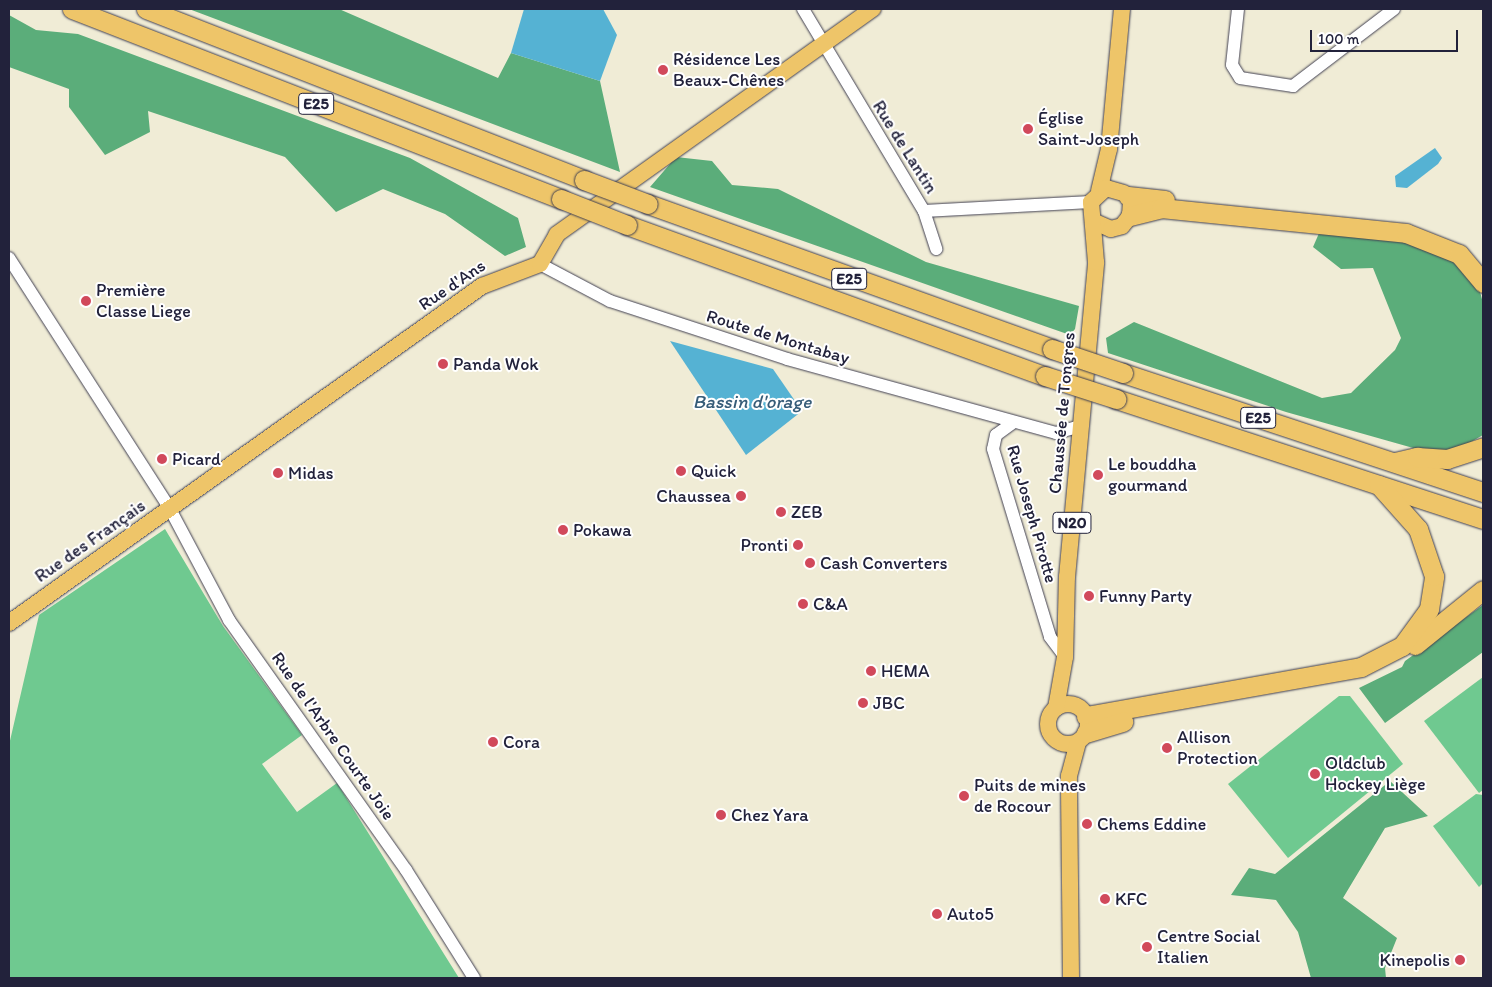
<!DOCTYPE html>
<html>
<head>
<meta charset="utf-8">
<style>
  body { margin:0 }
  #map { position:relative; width:1492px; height:987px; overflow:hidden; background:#f0ecd6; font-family:Itim,sans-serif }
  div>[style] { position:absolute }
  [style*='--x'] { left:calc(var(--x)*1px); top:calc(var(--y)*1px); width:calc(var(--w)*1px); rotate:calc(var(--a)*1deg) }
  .green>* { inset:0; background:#6fc990 }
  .forest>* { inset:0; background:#5bad7a }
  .water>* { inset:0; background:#55b2d3 }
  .roads { filter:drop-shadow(0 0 1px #414052) drop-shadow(0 0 1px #414052) }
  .minor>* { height:12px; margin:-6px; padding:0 6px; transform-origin:6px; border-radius:6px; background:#fff }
  .major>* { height:16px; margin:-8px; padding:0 8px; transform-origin:8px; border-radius:8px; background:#eec569 }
  .major>.ring { margin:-8px; padding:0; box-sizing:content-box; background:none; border:16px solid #eec569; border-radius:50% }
  .highway>* { height:19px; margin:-9.5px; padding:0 9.5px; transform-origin:9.5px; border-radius:9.5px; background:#eec569 }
  .bridges { filter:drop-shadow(0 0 1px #414052) drop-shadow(0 0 1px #414052) }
  .highway-bridge>* { height:19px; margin:-9.5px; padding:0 9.5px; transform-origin:9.5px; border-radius:9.5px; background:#eec569 }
  .dots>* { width:14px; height:14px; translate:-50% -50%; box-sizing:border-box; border:2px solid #fff; border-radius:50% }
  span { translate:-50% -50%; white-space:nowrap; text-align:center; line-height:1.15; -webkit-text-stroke:4px #fff; paint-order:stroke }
  .shield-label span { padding:1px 4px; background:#fff; border:1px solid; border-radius:4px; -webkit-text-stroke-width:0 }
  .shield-label { font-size:16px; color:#22223b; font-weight:700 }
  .poi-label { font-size:18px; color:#22223b }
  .left { translate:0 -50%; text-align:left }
  .right { translate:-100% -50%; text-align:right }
  .street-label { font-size:18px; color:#22223b }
  .water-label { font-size:19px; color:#365c78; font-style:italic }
  .frame { position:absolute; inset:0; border:10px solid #22223b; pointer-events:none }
  .scale { position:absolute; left:1310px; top:30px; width:148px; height:22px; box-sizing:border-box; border:2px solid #22223b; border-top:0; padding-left:6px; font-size:15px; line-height:18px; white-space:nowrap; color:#22223b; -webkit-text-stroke:4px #fff; paint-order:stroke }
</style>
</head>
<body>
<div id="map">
  <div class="green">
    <i style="clip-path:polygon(165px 529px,223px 626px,302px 735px,262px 764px,297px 812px,337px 783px,459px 978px,9px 978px,9px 745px,39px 615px)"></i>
    <i style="clip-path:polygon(1483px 677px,1483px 790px,1479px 793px,1424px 721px)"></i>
    <i style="clip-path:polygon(1339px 696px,1350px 696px,1403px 764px,1288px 858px,1228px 784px)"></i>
    <i style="clip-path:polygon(1476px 794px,1483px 795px,1483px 883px,1479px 887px,1433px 826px)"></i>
  </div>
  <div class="forest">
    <i style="clip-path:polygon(189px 9px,339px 9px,498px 78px,511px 53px,600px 81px,620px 172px)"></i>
    <i style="clip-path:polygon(9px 15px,36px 30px,78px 34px,410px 158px,518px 218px,526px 247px,505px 256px,445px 214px,383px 189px,336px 212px,285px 157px,148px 111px,150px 132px,105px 155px,69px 107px,69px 89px,9px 67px)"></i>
    <i style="clip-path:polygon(676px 157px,712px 161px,732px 185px,778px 189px,926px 262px,1079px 306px,1075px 329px,1070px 335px,650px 187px)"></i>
    <i style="clip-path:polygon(1320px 231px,1410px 241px,1445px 252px,1479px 288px,1483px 303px,1483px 435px,1445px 457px,1286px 412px,1108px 353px,1106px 338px,1134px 322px,1322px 398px,1351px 393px,1395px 350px,1401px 338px,1373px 268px,1341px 269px,1313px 247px)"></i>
    <i style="clip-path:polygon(1483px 605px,1483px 652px,1385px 723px,1359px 688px,1402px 667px,1405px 661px)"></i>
    <i style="clip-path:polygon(1390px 781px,1428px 816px,1385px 828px,1343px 898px,1397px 938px,1385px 968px,1386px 978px,1311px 978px,1298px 932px,1276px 900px,1231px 895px,1249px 868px,1275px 874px)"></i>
  </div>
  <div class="water">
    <i style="clip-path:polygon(524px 9px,603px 9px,617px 35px,600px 81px,511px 53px)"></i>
    <i style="clip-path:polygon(1435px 148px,1442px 158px,1438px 164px,1407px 188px,1396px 187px,1395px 176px)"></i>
    <i style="clip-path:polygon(670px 341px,773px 369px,802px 411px,746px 455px)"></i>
  </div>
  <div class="roads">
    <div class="minor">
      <i style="--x:803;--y:9;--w:235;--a:59.1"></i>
      <i style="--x:924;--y:211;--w:40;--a:72"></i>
      <i style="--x:1238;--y:9;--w:56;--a:96.1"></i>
      <i style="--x:1232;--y:65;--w:15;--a:58"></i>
      <i style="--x:1240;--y:78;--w:54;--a:8.6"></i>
      <i style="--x:1293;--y:86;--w:127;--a:-37.3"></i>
      <i style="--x:924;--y:211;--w:167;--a:-3.1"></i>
      <i style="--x:9;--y:258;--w:298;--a:57.3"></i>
      <i style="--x:170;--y:509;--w:126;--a:62"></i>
      <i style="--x:229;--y:620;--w:306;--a:54.7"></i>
      <i style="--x:406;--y:870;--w:128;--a:57.8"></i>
      <i style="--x:540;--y:264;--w:79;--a:27.9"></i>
      <i style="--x:610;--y:301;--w:186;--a:18.1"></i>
      <i style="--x:787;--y:359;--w:279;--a:15.4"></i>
      <i style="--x:1056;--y:433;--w:25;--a:-16"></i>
      <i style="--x:1014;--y:422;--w:22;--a:144"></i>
      <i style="--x:996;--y:435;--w:14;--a:102"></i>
      <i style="--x:993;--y:449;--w:196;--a:73.1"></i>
      <i style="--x:1050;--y:637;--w:25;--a:53"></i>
    </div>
    <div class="major">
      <i style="--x:1099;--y:191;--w:43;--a:-76.6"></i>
      <i style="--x:1109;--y:149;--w:141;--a:-84.7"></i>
      <i style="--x:1095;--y:222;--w:17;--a:24"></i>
      <i style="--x:1111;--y:229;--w:11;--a:-15"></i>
      <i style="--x:1122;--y:226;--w:13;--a:-51"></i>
      <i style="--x:1130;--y:216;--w:13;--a:-86"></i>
      <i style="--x:9;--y:623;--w:581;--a:-35.47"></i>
      <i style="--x:482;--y:286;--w:62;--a:-20.8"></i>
      <i style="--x:540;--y:264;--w:34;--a:-60"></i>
      <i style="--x:557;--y:234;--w:388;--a:-35.5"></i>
      <i class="ring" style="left:1048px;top:704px;width:24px;height:24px"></i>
      <i style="--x:1056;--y:708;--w:52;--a:-80"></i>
      <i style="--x:1065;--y:657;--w:80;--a:-88.6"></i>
      <i style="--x:1067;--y:577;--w:316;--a:-84.7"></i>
      <i style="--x:1096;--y:262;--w:60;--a:-94.8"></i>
      <i style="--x:1091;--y:202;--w:21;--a:-43"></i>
      <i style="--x:1106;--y:188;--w:19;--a:16"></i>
      <i style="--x:1071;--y:978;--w:202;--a:-90.6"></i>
      <i style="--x:1069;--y:776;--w:35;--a:-75"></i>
    </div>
    <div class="highway">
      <i style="--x:72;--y:9;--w:525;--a:21.23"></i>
      <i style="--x:146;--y:9;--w:470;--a:21.3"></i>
      <i style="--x:1128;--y:196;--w:37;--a:6"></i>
      <i style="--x:648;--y:204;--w:429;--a:19.7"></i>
      <i style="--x:1130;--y:216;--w:32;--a:-14"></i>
      <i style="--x:1161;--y:208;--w:246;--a:5.8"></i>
      <i style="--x:1406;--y:233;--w:57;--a:21.6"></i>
      <i style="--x:1459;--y:254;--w:38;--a:50"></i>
      <i style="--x:627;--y:225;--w:444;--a:19.9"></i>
      <i style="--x:1123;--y:373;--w:379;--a:18.3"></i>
      <i style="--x:1116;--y:399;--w:386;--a:18.1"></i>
      <i style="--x:1395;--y:462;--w:23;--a:-13"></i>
      <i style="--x:1417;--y:457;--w:30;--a:4"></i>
      <i style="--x:1447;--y:459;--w:38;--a:-18"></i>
      <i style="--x:1415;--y:645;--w:87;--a:-39"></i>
      <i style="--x:1086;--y:716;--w:279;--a:-10.1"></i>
      <i style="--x:1361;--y:667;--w:46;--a:-27.1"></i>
      <i style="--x:1402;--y:646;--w:46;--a:-53.9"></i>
      <i style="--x:1429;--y:609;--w:33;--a:-81"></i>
      <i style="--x:1434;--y:576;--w:50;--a:-108.8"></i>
      <i style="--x:1418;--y:529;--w:59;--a:-131.6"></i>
      <i style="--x:1086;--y:733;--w:39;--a:-17"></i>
    </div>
  </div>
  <div class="bridges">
    <div class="highway-bridge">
      <i style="--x:584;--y:180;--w:68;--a:20.6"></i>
      <i style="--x:561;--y:199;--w:71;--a:21.5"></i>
      <i style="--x:1052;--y:349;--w:75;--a:18.7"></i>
      <i style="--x:1045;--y:376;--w:75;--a:17.9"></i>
    </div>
  </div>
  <div class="dots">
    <i style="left:663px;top:70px;background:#d1495b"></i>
    <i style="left:1028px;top:129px;background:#d1495b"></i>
    <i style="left:86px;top:301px;background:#d1495b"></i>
    <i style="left:443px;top:364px;background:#d1495b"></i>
    <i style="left:162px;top:459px;background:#d1495b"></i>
    <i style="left:681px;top:471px;background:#d1495b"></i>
    <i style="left:278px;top:473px;background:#d1495b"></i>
    <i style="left:1098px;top:475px;background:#d1495b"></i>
    <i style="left:741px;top:496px;background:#d1495b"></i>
    <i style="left:781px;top:512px;background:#d1495b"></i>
    <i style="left:563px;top:530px;background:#d1495b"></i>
    <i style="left:798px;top:545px;background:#d1495b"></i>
    <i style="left:810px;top:563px;background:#d1495b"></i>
    <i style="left:1089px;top:596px;background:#d1495b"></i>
    <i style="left:803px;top:604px;background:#d1495b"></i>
    <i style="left:871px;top:671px;background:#d1495b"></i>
    <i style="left:863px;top:703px;background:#d1495b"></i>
    <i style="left:493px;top:742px;background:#d1495b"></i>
    <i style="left:1167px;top:748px;background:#d1495b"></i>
    <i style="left:1315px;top:774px;background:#d1495b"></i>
    <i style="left:964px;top:796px;background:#d1495b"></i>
    <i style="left:721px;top:815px;background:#d1495b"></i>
    <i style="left:1087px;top:824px;background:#d1495b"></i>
    <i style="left:1105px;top:899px;background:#d1495b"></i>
    <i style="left:937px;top:914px;background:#d1495b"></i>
    <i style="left:1147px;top:947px;background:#d1495b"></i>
    <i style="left:1460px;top:960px;background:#d1495b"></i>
  </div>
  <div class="shield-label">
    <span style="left:316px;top:104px">E25</span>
    <span style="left:849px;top:279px">E25</span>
    <span style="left:1258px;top:418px">E25</span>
    <span style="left:1072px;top:523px">N20</span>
  </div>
  <div class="poi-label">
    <span class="left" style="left:673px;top:70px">Résidence Les<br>Beaux-Chênes</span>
    <span class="left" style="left:1038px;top:129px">Église<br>Saint-Joseph</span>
    <span class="left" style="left:96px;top:301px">Première<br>Classe Liege</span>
    <span class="left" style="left:453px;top:364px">Panda Wok</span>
    <span class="left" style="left:172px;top:459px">Picard</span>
    <span class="left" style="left:1108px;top:475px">Le bouddha<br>gourmand</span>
    <span class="left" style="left:691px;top:471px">Quick</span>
    <span class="left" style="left:288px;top:473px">Midas</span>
    <span class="right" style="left:731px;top:496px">Chaussea</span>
    <span class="left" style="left:791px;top:512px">ZEB</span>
    <span class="left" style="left:573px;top:530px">Pokawa</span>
    <span class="right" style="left:788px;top:545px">Pronti</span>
    <span class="left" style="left:820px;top:563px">Cash Converters</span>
    <span class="left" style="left:1099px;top:596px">Funny Party</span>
    <span class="left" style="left:813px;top:604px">C&amp;A</span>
    <span class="left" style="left:881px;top:671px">HEMA</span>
    <span class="left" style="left:873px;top:703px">JBC</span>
    <span class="left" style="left:1177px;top:748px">Allison<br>Protection</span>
    <span class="left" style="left:503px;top:742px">Cora</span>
    <span class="left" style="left:1325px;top:774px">Oldclub<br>Hockey Liège</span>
    <span class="left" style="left:974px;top:796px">Puits de mines<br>de Rocour</span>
    <span class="left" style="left:731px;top:815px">Chez Yara</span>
    <span class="left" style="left:1097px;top:824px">Chems Eddine</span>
    <span class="left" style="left:1115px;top:899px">KFC</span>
    <span class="left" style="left:947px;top:914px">Auto5</span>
    <span class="left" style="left:1157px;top:947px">Centre Social<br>Italien</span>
    <span class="right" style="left:1450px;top:960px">Kinepolis</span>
  </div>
  <div class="street-label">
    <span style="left:905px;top:147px;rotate:58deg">Rue de Lantin</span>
    <span style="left:452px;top:285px;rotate:-34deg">Rue d'Ans</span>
    <span style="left:778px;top:337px;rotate:17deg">Route de Montabay</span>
    <span style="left:1062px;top:413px;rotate:-85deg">Chaussée de Tongres</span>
    <span style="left:1032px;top:514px;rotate:74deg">Rue Joseph Pirotte</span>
    <span style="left:90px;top:541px;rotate:-35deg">Rue des Français</span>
    <span style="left:333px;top:736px;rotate:55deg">Rue de l'Arbre Courte Joie</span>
  </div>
  <div class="water-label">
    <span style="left:752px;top:402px">Bassin d'orage</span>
  </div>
  <div class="frame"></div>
  <div class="scale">100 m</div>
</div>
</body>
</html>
